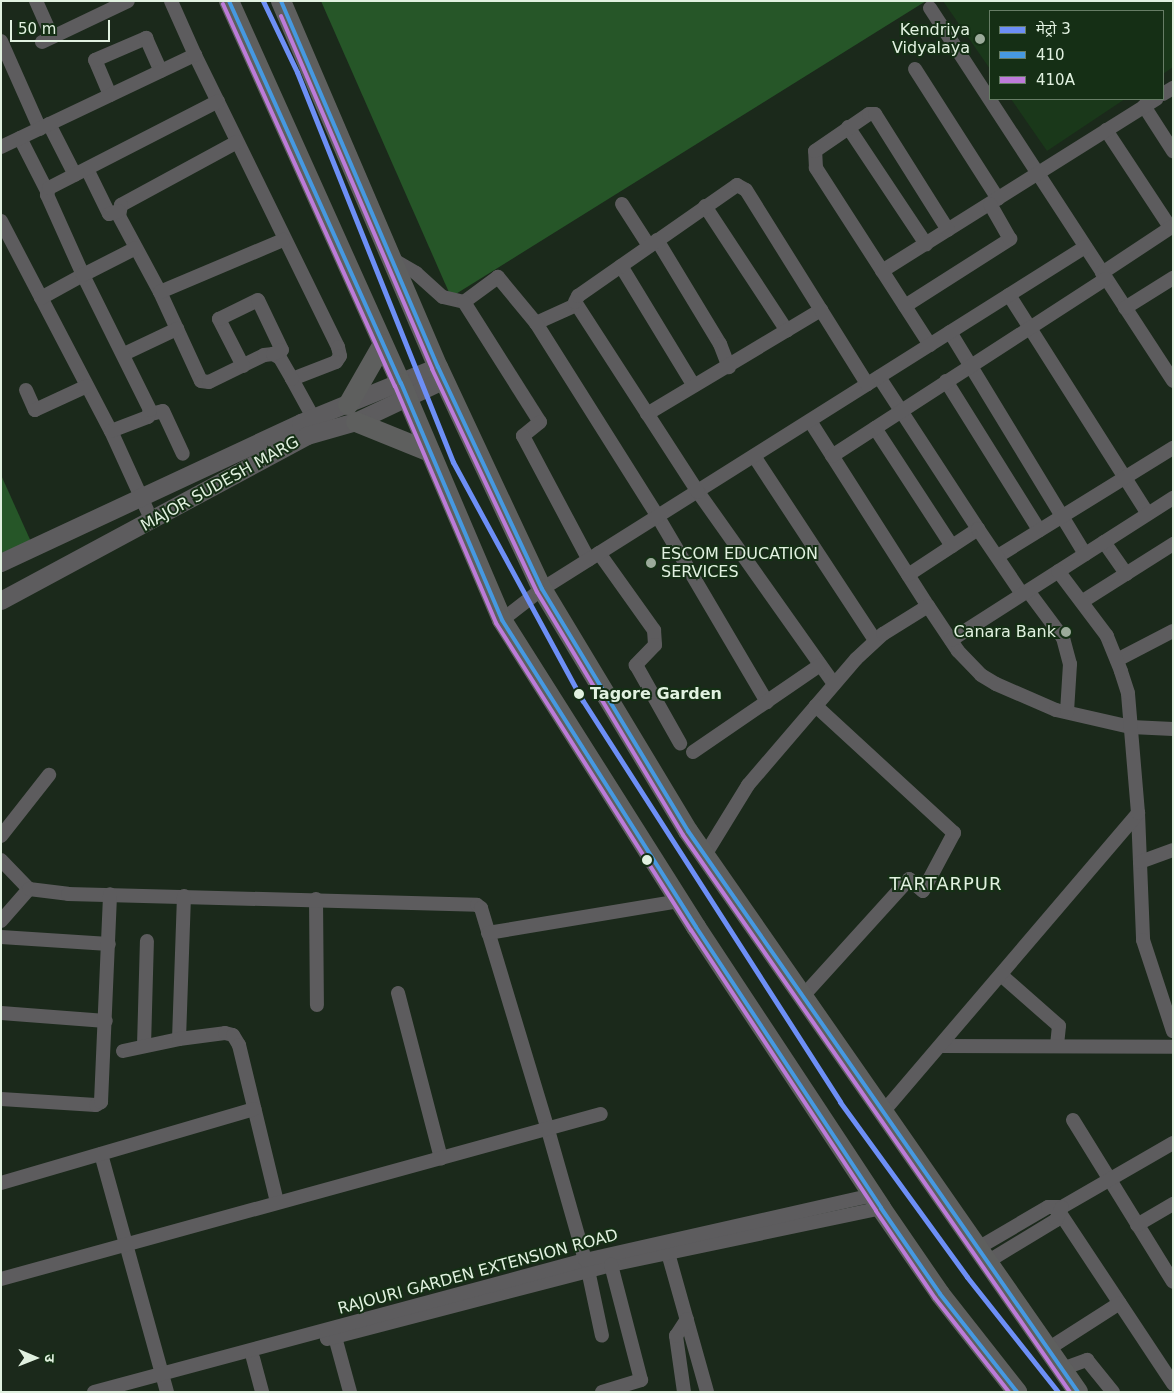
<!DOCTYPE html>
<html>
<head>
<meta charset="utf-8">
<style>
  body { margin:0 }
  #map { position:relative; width:1174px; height:1393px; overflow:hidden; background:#1b291b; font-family:"DejaVu Sans","Noto Sans Devanagari",sans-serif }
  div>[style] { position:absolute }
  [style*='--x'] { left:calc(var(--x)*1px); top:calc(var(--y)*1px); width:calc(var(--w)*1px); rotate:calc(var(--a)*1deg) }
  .built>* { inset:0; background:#1a381a }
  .green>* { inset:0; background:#265628 }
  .minor>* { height:14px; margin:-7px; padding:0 7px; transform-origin:7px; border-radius:7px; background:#5d5c5e }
  .tertiary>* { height:18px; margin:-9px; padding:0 9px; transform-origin:9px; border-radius:9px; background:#5d5c5e }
  .secondary>* { height:20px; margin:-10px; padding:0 10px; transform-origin:10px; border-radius:10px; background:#5e5f5e }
  .bus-1>* { height:4px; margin:-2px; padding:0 2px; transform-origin:2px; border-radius:2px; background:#4699e1 }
  .bus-2>* { height:4px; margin:-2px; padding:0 2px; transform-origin:2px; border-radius:2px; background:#bd7bd9 }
  .metro-1>* { height:5px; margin:-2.5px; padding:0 2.5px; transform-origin:2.5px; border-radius:2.5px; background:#6d8ff6 }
  .dots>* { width:14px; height:14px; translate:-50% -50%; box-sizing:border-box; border:2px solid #152f15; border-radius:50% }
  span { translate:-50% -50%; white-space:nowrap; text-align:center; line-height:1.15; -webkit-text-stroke:4px #152f15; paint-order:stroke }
  .poi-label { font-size:16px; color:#e1f1e0 }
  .right { translate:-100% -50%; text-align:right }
  .left { translate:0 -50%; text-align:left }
  .street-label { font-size:16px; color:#e1f1e0 }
  .stop-label { font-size:16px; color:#e1f1e0; font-weight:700 }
  .neighbourhood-label { font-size:18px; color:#e1f1e0; letter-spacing:1px }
  .frame { position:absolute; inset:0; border:2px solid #e1f1e0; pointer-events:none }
  .legend { position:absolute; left:989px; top:10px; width:175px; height:90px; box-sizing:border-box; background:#152f15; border:1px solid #677d66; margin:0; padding:6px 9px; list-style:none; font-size:15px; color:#e1f1e0 }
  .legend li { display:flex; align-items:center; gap:10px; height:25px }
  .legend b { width:25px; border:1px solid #677d66 }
  .north { position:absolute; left:10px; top:1333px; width:50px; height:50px; -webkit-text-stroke:4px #152f15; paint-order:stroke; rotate:91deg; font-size:14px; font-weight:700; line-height:20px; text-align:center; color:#e1f1e0 }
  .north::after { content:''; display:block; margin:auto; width:18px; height:22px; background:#e1f1e0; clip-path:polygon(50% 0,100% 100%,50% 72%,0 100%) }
  .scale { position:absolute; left:10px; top:20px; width:100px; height:22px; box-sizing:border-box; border:2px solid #e1f1e0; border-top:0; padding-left:6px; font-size:15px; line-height:18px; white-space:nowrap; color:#e1f1e0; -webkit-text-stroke:4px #152f15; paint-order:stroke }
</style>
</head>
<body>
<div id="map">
  <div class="built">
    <i style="clip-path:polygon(943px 1px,1173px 1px,1173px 67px,1163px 74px,1163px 11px,990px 11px,990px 69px)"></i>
    <i style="clip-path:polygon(1011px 99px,1125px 99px,1047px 151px)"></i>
  </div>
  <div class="green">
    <i style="clip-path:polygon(321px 1px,926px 1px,451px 297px)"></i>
    <i style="clip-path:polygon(1px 475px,32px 544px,1px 560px)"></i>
  </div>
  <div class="minor">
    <i style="--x:36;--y:1;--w:39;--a:66"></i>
    <i style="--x:930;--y:8;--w:445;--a:56.9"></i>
    <i style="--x:1;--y:41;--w:96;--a:66.1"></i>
    <i style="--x:42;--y:42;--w:95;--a:-25.5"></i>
    <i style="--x:195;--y:55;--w:325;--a:63.9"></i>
    <i style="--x:338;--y:347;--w:9;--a:77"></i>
    <i style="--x:340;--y:356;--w:7;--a:124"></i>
    <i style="--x:336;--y:362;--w:47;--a:158.9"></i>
    <i style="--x:292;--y:379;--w:46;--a:61.2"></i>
    <i style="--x:915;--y:69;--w:154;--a:57.4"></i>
    <i style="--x:1163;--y:94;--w:12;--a:-31"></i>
    <i style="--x:110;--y:95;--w:38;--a:-113"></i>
    <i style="--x:95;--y:60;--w:56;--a:-23.3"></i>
    <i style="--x:146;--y:38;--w:36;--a:66"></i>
    <i style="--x:1144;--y:106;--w:54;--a:57.2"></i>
    <i style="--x:49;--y:124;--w:57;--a:63"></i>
    <i style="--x:848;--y:127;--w:141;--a:56.3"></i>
    <i style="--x:1106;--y:130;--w:116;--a:56.6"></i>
    <i style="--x:20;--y:138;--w:59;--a:63"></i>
    <i style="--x:237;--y:142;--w:132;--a:151.5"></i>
    <i style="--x:121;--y:205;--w:11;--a:100"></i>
    <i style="--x:119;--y:216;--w:86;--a:61.7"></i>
    <i style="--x:160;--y:292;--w:98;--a:65.3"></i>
    <i style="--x:201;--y:381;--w:8;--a:7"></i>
    <i style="--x:209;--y:382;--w:61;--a:-26.1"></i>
    <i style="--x:264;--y:355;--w:9;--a:-6"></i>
    <i style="--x:273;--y:354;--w:8;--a:30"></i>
    <i style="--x:280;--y:358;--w:24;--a:60"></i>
    <i style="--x:1;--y:147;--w:215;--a:-25.4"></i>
    <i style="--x:195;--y:55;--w:59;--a:-114"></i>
    <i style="--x:87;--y:169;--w:50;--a:63.9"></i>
    <i style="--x:109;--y:214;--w:10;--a:-17"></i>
    <i style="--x:622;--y:204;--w:50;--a:57.3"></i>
    <i style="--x:705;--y:206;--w:149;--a:56.7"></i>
    <i style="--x:1;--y:221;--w:237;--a:62.4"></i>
    <i style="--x:111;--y:431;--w:99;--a:65.5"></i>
    <i style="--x:657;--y:240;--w:122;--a:58.8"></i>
    <i style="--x:720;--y:344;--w:25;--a:69"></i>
    <i style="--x:392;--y:259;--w:28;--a:30"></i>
    <i style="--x:416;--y:273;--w:36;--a:42"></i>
    <i style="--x:443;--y:297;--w:22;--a:13"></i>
    <i style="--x:621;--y:266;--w:140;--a:58.7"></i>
    <i style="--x:882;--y:271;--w:324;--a:-32.1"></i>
    <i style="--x:1102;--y:273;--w:85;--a:-33.5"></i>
    <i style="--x:160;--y:292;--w:134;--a:-22.9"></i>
    <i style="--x:1009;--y:295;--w:259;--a:57.6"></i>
    <i style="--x:41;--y:298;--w:48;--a:-28.7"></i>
    <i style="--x:83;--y:275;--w:88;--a:-114.2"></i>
    <i style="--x:47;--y:195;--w:7;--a:-74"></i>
    <i style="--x:49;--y:188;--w:190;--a:-27.2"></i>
    <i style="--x:576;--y:305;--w:44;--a:155.8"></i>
    <i style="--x:536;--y:323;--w:60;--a:-129.6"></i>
    <i style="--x:498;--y:277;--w:42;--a:143.7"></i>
    <i style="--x:464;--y:302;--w:142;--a:57.7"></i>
    <i style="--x:540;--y:422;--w:22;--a:141"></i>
    <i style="--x:523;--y:436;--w:140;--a:62"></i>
    <i style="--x:905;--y:306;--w:125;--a:-32.5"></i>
    <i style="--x:1010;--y:239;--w:40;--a:-119.7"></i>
    <i style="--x:1125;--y:308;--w:57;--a:-32"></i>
    <i style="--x:536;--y:323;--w:229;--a:57.8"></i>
    <i style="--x:658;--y:517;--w:215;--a:59.5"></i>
    <i style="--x:950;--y:332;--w:260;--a:58.7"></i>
    <i style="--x:930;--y:345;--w:211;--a:-122.8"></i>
    <i style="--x:816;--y:168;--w:17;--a:-93"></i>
    <i style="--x:815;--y:151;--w:65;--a:-34.4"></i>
    <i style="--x:869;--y:114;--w:6;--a:0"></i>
    <i style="--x:875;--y:114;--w:137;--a:57.8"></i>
    <i style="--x:124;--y:354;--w:59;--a:-25.3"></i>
    <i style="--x:243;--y:366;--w:53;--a:-117.1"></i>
    <i style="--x:219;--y:319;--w:43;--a:-26"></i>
    <i style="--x:258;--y:300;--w:55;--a:64.4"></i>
    <i style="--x:282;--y:350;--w:10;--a:156"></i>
    <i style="--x:879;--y:377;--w:181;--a:56.9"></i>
    <i style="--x:946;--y:381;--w:176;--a:58"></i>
    <i style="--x:26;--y:390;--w:22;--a:66"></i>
    <i style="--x:35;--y:410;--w:57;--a:-24.8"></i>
    <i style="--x:151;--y:414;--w:12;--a:-14"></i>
    <i style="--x:163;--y:411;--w:47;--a:65.1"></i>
    <i style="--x:647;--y:414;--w:203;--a:-30.9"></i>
    <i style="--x:810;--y:421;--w:219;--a:57.5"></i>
    <i style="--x:928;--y:606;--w:54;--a:56.3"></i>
    <i style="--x:958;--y:651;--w:33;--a:46"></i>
    <i style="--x:981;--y:675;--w:17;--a:31"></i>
    <i style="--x:996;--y:684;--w:65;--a:23.4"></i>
    <i style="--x:1056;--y:710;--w:77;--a:12.8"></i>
    <i style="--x:1131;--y:727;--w:42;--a:2.7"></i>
    <i style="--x:875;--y:428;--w:141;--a:56.9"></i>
    <i style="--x:111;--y:431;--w:40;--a:-21"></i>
    <i style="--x:148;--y:417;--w:7;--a:-74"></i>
    <i style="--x:150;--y:410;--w:151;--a:-116.4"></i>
    <i style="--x:83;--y:275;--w:59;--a:-27"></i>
    <i style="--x:754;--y:456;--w:220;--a:56.7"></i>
    <i style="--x:832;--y:456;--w:326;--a:-32.9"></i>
    <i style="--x:1104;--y:542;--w:39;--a:55"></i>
    <i style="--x:599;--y:553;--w:95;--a:54.5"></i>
    <i style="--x:654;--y:630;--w:15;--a:86"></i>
    <i style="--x:655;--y:645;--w:28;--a:134"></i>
    <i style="--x:636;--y:665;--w:90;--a:60.6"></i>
    <i style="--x:998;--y:556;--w:206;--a:-31.7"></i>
    <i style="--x:908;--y:575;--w:84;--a:-33.3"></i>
    <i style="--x:978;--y:529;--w:78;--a:55.9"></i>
    <i style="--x:1028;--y:591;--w:59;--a:53.3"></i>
    <i style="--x:1063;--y:638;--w:27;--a:75"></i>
    <i style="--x:1070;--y:664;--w:48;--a:93.6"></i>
    <i style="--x:1083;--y:601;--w:107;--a:-32.3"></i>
    <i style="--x:502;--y:620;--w:51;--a:-37.8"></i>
    <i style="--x:542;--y:589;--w:642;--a:-32.2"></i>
    <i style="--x:951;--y:640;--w:264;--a:-32.6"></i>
    <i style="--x:1117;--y:660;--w:63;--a:-27.4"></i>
    <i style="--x:834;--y:684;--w:235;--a:-125.3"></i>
    <i style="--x:698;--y:492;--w:226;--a:-122.9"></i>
    <i style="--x:575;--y:302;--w:7;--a:-63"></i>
    <i style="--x:578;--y:296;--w:194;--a:-34.9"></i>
    <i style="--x:737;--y:185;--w:10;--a:29"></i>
    <i style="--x:746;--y:190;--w:229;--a:58"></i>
    <i style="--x:693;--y:752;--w:154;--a:-34.4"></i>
    <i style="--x:1138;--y:813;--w:127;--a:87.7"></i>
    <i style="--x:1143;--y:940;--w:96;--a:71.8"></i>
    <i style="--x:1;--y:836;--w:78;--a:-51.8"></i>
    <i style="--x:705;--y:855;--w:82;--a:-58.4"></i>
    <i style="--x:748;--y:785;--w:166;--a:-49.4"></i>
    <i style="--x:856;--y:659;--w:37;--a:-43"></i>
    <i style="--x:883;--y:634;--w:53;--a:-31.9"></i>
    <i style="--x:1;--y:860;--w:40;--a:46"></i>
    <i style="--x:1140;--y:862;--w:35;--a:-20"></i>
    <i style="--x:316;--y:899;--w:106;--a:89.5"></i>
    <i style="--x:1;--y:921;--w:43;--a:-48.8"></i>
    <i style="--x:29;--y:889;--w:39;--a:7"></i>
    <i style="--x:68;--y:894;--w:409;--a:1.5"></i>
    <i style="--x:477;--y:905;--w:5;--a:37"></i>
    <i style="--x:481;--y:908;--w:232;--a:73.2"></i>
    <i style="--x:548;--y:1130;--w:146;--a:74.1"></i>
    <i style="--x:588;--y:1270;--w:67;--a:78"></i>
    <i style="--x:488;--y:933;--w:195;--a:-9.5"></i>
    <i style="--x:1;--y:937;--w:108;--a:3.7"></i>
    <i style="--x:1001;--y:975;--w:77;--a:41.3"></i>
    <i style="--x:1059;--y:1026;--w:20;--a:96"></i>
    <i style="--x:398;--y:993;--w:171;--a:75.4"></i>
    <i style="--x:803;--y:996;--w:158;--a:-47.8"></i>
    <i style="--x:909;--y:879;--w:18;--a:41"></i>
    <i style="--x:923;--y:891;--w:66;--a:-61.9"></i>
    <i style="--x:954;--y:833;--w:188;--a:-137.4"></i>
    <i style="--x:1;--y:1013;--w:105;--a:4.4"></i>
    <i style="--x:179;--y:1039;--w:143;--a:-88"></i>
    <i style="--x:144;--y:1046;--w:105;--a:-88.4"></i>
    <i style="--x:941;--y:1046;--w:232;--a:0.2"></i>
    <i style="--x:123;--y:1051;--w:57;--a:-12.1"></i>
    <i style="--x:179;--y:1039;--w:46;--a:-7.4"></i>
    <i style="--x:225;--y:1033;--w:8;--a:14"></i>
    <i style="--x:233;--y:1035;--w:12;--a:59"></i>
    <i style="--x:239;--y:1045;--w:162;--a:76.4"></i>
    <i style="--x:1;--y:1099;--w:95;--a:3.6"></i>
    <i style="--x:96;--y:1105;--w:6;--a:-31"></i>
    <i style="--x:101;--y:1102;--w:208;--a:-87.5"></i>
    <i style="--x:883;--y:1112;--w:393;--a:-49.5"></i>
    <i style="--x:1138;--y:813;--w:120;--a:-94.8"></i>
    <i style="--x:1128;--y:693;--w:23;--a:-108"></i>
    <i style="--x:1121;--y:671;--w:38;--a:-112"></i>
    <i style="--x:1107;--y:636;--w:81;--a:-127"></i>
    <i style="--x:1073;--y:1120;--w:190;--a:58.3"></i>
    <i style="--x:101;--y:1154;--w:247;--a:74.5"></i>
    <i style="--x:1;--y:1183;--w:264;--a:-16.3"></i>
    <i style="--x:1060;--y:1213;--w:205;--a:56.5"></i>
    <i style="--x:1137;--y:1225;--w:42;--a:-30.3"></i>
    <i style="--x:978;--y:1248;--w:81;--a:-30.4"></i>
    <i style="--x:1048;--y:1207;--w:14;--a:0"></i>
    <i style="--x:1062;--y:1207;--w:128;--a:-30"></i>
    <i style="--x:668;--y:1253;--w:144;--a:74.3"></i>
    <i style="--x:987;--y:1262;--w:81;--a:-31.3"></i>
    <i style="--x:1056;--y:1220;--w:14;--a:-65"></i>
    <i style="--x:1;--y:1279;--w:622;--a:-15.38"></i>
    <i style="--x:335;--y:1337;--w:57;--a:74.7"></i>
    <i style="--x:327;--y:1339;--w:293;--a:-14.6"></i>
    <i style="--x:611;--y:1265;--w:276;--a:-11.9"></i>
    <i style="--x:1048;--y:1349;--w:85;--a:-32.6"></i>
    <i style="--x:253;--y:1358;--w:35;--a:75"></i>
    <i style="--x:1062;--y:1369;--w:27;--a:-20"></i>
    <i style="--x:1087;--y:1360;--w:41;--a:50.9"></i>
    <i style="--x:94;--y:1392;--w:508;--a:-15.05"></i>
    <i style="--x:585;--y:1260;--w:295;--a:-12.7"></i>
    <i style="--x:602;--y:1392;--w:41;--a:-17.1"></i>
    <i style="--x:641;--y:1380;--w:119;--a:-104.6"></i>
    <i style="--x:684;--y:1392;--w:57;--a:-98.1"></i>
    <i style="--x:676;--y:1336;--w:20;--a:-57"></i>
  </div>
  <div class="tertiary">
    <i style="--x:1;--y:563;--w:331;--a:-25"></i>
    <i style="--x:301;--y:423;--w:148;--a:-22.2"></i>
    <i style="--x:1;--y:601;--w:348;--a:-28.3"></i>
    <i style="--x:307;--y:436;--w:51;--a:-15.9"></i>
    <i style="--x:356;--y:422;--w:98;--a:-25.3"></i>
  </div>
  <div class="secondary">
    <i style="--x:229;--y:1;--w:419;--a:65.8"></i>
    <i style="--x:401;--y:383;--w:258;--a:66.9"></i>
    <i style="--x:502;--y:620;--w:363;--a:57.7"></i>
    <i style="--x:696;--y:927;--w:336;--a:56.6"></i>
    <i style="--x:881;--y:1208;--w:104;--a:55.5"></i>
    <i style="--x:940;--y:1294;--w:125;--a:51.8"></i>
    <i style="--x:281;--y:1;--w:398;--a:66.8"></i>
    <i style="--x:438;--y:367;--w:245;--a:64.9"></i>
    <i style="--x:542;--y:589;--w:283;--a:58.9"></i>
    <i style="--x:688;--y:831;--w:683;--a:55.19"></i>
    <i style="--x:348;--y:405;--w:70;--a:-60.2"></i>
    <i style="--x:356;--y:422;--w:80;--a:22.1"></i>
  </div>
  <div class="bus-1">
    <i style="--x:229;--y:1;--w:419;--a:65.8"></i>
    <i style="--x:401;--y:383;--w:258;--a:66.9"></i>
    <i style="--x:502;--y:620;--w:363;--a:57.7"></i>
    <i style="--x:696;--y:927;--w:336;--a:56.6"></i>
    <i style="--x:881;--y:1208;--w:104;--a:55.5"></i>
    <i style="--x:940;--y:1294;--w:125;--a:51.8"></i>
    <i style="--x:281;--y:1;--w:398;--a:66.8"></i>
    <i style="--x:438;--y:367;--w:245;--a:64.9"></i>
    <i style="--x:542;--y:589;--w:283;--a:58.9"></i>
    <i style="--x:688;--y:831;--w:683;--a:55.19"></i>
  </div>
  <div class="bus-2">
    <i style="--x:223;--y:4;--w:419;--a:65.8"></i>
    <i style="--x:395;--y:386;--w:258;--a:66.9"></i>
    <i style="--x:496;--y:623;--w:364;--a:57.6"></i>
    <i style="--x:691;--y:930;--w:336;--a:56.6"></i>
    <i style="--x:876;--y:1211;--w:105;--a:55.9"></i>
    <i style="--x:935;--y:1298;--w:120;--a:51.8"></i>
    <i style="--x:281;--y:16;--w:384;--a:66.8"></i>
    <i style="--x:432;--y:369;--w:246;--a:64.8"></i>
    <i style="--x:537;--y:592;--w:283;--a:59"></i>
    <i style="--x:683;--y:835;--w:678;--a:55.21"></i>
  </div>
  <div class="metro-1">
    <i style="--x:263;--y:1;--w:79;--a:64.4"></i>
    <i style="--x:297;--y:72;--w:420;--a:68.2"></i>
    <i style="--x:453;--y:462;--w:272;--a:61.5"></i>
    <i style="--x:583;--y:701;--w:476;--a:57.3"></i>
    <i style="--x:840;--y:1102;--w:216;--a:54"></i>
    <i style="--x:967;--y:1277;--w:147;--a:51.6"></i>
  </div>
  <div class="dots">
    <i style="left:980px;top:39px;background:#9cab9b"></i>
    <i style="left:651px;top:563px;background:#9cab9b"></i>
    <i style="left:1066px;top:632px;background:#9cab9b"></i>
    <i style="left:579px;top:694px;background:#e1f1e0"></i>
    <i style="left:647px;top:860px;background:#e1f1e0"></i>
  </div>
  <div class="poi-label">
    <span class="right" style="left:970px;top:39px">Kendriya<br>Vidyalaya</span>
    <span class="left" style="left:661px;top:563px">ESCOM EDUCATION<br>SERVICES</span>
    <span class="right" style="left:1056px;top:632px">Canara Bank</span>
  </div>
  <div class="street-label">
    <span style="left:220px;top:484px;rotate:-29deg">MAJOR SUDESH MARG</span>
    <span style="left:478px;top:1272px;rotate:-15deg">RAJOURI GARDEN EXTENSION ROAD</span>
  </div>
  <div class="stop-label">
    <span class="left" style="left:590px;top:694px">Tagore Garden</span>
  </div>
  <div class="neighbourhood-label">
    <span style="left:946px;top:884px">TARTARPUR</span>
  </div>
  <div class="frame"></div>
  <ul class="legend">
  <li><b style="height:6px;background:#6d8ff6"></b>मेट्रो 3</li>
  <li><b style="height:6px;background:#4699e1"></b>410</li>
  <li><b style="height:6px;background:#bd7bd9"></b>410A</li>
  </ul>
  <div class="north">उ</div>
  <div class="scale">50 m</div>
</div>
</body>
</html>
